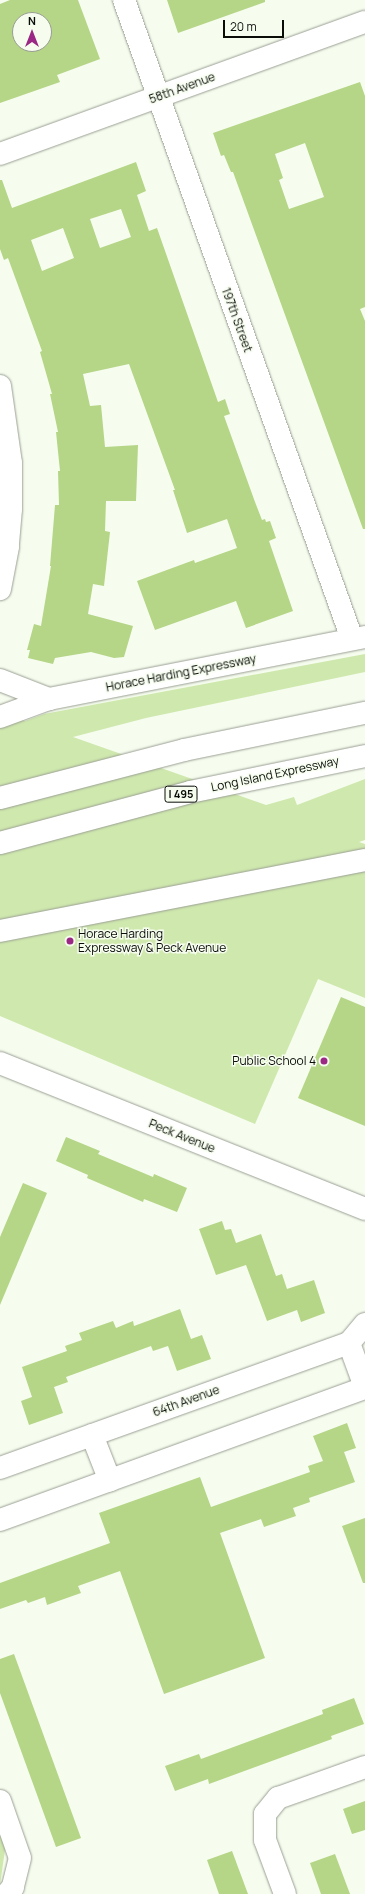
<!DOCTYPE html>
<html>
<head>
<meta charset="utf-8">
<style>
  body { margin:0 }
  #map { position:relative; width:365px; height:1894px; overflow:hidden; background:#f6fdef; font-family:Manrope,sans-serif }
  div>[style] { position:absolute }
  [style*='--x'] { left:calc(var(--x)*1px); top:calc(var(--y)*1px); width:calc(var(--w)*1px); rotate:calc(var(--a)*1deg) }
  .green>* { inset:0; background:#cfe8ae }
  .building>* { inset:0; background:#b5d587 }
  .roads { filter:drop-shadow(0 0 1px #9a9f93) drop-shadow(0 0 1px #9a9f93) }
  .street>* { height:22px; margin:-11px; padding:0 11px; transform-origin:11px; border-radius:11px; background:#fff }
  .primary>* { height:22px; margin:-11px; padding:0 11px; transform-origin:11px; border-radius:11px; background:#fff }
  .highway>* { height:22px; margin:-11px; padding:0 11px; transform-origin:11px; border-radius:11px; background:#fff }
  .dots>* { width:11px; height:11px; translate:-50% -50%; box-sizing:border-box; border:2px solid #f6fdef; border-radius:50% }
  span { translate:-50% -50%; white-space:nowrap; text-align:center; line-height:1.15; -webkit-text-stroke:3px #f6fdef; paint-order:stroke }
  .shield-label span { padding:1px 3px; background:#f6fdef; border:1px solid; border-radius:3px; -webkit-text-stroke-width:0 }
  .shield-label { font-size:11px; color:#0a0c08; font-weight:700 }
  .street-label { font-size:12px; color:#0a0c08 }
  .poi-label { font-size:12px; color:#0a0c08 }
  .left { translate:0 -50%; text-align:left }
  .right { translate:-100% -50%; text-align:right }
  .north { position:absolute; left:12px; top:12px; width:40px; height:40px; box-sizing:border-box; background:#f6fdef; border:1px solid #989d93; border-radius:50%; rotate:0deg; font-size:11px; font-weight:700; line-height:16px; text-align:center; color:#0a0c08 }
  .north::after { content:''; display:block; margin:auto; width:14px; height:18px; background:#9a2884; clip-path:polygon(50% 0,100% 100%,50% 72%,0 100%) }
  .scale { position:absolute; left:223px; top:20px; width:61px; height:18px; box-sizing:border-box; border:2px solid #0a0c08; border-top:0; padding-left:5px; font-size:12px; line-height:14px; white-space:nowrap; color:#0a0c08; -webkit-text-stroke:3px #f6fdef; paint-order:stroke }
</style>
</head>
<body>
<div id="map">
  <div class="green">
    <i style="clip-path:polygon(365px 654px,365px 672px,146px 718px,73px 737px,266px 805px,294px 797px,297px 805px,365px 779px,365px 840px,359px 842px,365px 844px,365px 998px,318px 979px,255px 1124px,0 1016px,0 712px,25px 721px,44px 714px)"></i>
    <i style="clip-path:polygon(0 1828px,6px 1843px,0 1885px)"></i>
  </div>
  <div class="building">
    <i style="clip-path:polygon(evenodd,10px 0,78px 0,100px 59px,57px 75px,60px 82px,0 103px,0 4px,10px 0,20px 20px,44px 20px,44px 44px,20px 44px,20px 20px)"></i>
    <i style="clip-path:polygon(167px 0,265px 0,265px 2px,178px 33px)"></i>
    <i style="clip-path:polygon(evenodd,360px 82px,365px 96px,365px 307px,360px 309px,365px 321px,365px 529px,363px 529px,233px 172px,231px 172px,224px 155px,221px 156px,213px 133px,360px 82px,305px 143px,324px 197px,289px 209px,279px 180px,283px 178px,275px 154px,305px 143px)"></i>
    <i style="clip-path:polygon(evenodd,136px 162px,146px 191px,137px 195px,149px 231px,157px 228px,218px 402px,225px 399px,230px 414px,224px 416px,255px 502px,262px 520px,265px 519px,266px 522px,270px 521px,276px 538px,269px 541px,293px 611px,246px 628px,236px 601px,155px 630px,137px 581px,194px 560px,195px 563px,237px 548px,227px 519px,187px 533px,173px 490px,175px 490px,129px 364px,83px 374px,90px 406px,101px 405px,105px 447px,138px 445px,136px 501px,106px 501px,105px 531px,110px 532px,104px 586px,93px 584px,88px 614px,133px 626px,124px 657px,114px 658px,91px 652px,55px 658px,53px 664px,28px 658px,30px 650px,27px 650px,34px 624px,41px 626px,51px 566px,50px 566px,55px 505px,59px 505px,58px 471px,60px 471px,56px 432px,58px 432px,50px 394px,52px 394px,40px 352px,42px 351px,8px 258px,4px 260px,0 249px,0 180px,2px 180px,12px 208px,136px 162px,121px 209px,131px 237px,100px 248px,90px 219px,121px 209px,136px 162px,63px 228px,74px 258px,42px 271px,31px 240px,63px 228px)"></i>
    <i style="clip-path:polygon(341px 997px,365px 1007px,365px 1126px,298px 1098px)"></i>
    <i style="clip-path:polygon(66px 1137px,100px 1151px,98px 1154px,153px 1177px,154px 1174px,187px 1188px,177px 1212px,144px 1199px,143px 1202px,87px 1178px,88px 1175px,56px 1161px)"></i>
    <i style="clip-path:polygon(23px 1183px,47px 1193px,0 1305px,0 1237px)"></i>
    <i style="clip-path:polygon(222px 1221px,225px 1230px,231px 1229px,236px 1243px,261px 1234px,276px 1276px,282px 1274px,287px 1289px,314px 1280px,325px 1313px,301px 1322px,297px 1310px,267px 1321px,246px 1265px,216px 1275px,199px 1229px)"></i>
    <i style="clip-path:polygon(180px 1309px,191px 1339px,202px 1335px,211px 1359px,177px 1371px,168px 1346px,153px 1351px,151px 1346px,66px 1377px,68px 1382px,54px 1387px,63px 1413px,29px 1425px,21px 1401px,32px 1397px,22px 1367px,67px 1351px,65px 1346px,82px 1340px,79px 1333px,113px 1321px,116px 1328px,133px 1321px,134px 1326px)"></i>
    <i style="clip-path:polygon(347px 1423px,356px 1448px,344px 1452px,355px 1482px,309px 1498px,310px 1502px,293px 1508px,296px 1516px,264px 1527px,261px 1519px,220px 1533px,265px 1658px,164px 1694px,120px 1571px,78px 1586px,81px 1593px,47px 1605px,45px 1597px,28px 1603px,26px 1600px,0 1609px,0 1583px,110px 1543px,99px 1513px,200px 1477px,211px 1507px,310px 1472px,308px 1466px,323px 1461px,313px 1436px)"></i>
    <i style="clip-path:polygon(365px 1518px,365px 1583px,363px 1583px,342px 1526px)"></i>
    <i style="clip-path:polygon(14px 1654px,81px 1838px,56px 1847px,0 1693px,0 1659px)"></i>
    <i style="clip-path:polygon(354px 1698px,364px 1724px,331px 1736px,332px 1739px,209px 1784px,208px 1779px,175px 1791px,165px 1766px,199px 1754px,201px 1759px,323px 1714px,322px 1710px)"></i>
    <i style="clip-path:polygon(365px 1801px,365px 1830px,352px 1834px,343px 1809px)"></i>
    <i style="clip-path:polygon(232px 1851px,248px 1894px,219px 1894px,207px 1860px)"></i>
    <i style="clip-path:polygon(335px 1854px,350px 1894px,321px 1894px,310px 1863px)"></i>
  </div>
  <div class="roads">
    <div class="street">
      <i style="--x:124;--y:0;--w:678;--a:70.36"></i>
      <i style="--x:0;--y:154;--w:388;--a:-19.9"></i>
      <i style="--x:0;--y:386;--w:78;--a:81.9"></i>
      <i style="--x:11;--y:463;--w:46;--a:90"></i>
      <i style="--x:11;--y:509;--w:38;--a:95"></i>
      <i style="--x:8;--y:547;--w:43;--a:100.8"></i>
      <i style="--x:0;--y:680;--w:53;--a:21.2"></i>
      <i style="--x:0;--y:1063;--w:393;--a:21.8"></i>
      <i style="--x:349;--y:1343;--w:47;--a:70"></i>
      <i style="--x:92;--y:1435;--w:49;--a:68.6"></i>
      <i style="--x:0;--y:1468;--w:371;--a:-19.7"></i>
      <i style="--x:349;--y:1343;--w:25;--a:-50"></i>
      <i style="--x:0;--y:1520;--w:388;--a:-19.9"></i>
      <i style="--x:0;--y:1801;--w:60;--a:70.7"></i>
      <i style="--x:20;--y:1858;--w:30;--a:104"></i>
      <i style="--x:13;--y:1887;--w:9;--a:131"></i>
      <i style="--x:285;--y:1894;--w:58;--a:-110.3"></i>
      <i style="--x:265;--y:1840;--w:26;--a:-90"></i>
      <i style="--x:265;--y:1814;--w:21;--a:-51"></i>
      <i style="--x:278;--y:1798;--w:92;--a:-19.6"></i>
    </div>
    <div class="primary">
      <i style="--x:0;--y:717;--w:52;--a:-20.2"></i>
      <i style="--x:49;--y:699;--w:322;--a:-11.1"></i>
      <i style="--x:0;--y:931;--w:372;--a:-11"></i>
    </div>
    <div class="highway">
      <i style="--x:0;--y:798;--w:190;--a:-14.6"></i>
      <i style="--x:184;--y:750;--w:185;--a:-11.6"></i>
      <i style="--x:0;--y:843;--w:197;--a:-15"></i>
      <i style="--x:190;--y:792;--w:179;--a:-11.6"></i>
    </div>
  </div>
  <div class="dots">
    <i style="left:70px;top:941px;background:#9a2884"></i>
    <i style="left:324px;top:1061px;background:#9a2884"></i>
  </div>
  <div class="shield-label">
    <span style="left:181px;top:794px">I 495</span>
  </div>
  <div class="street-label">
    <span style="left:182px;top:88px;rotate:-20deg">58th Avenue</span>
    <span style="left:237px;top:320px;rotate:70deg">197th Street</span>
    <span style="left:181px;top:673px;rotate:-11deg">Horace Harding Expressway</span>
    <span style="left:275px;top:774px;rotate:-12deg">Long Island Expressway</span>
    <span style="left:182px;top:1136px;rotate:22deg">Peck Avenue</span>
    <span style="left:186px;top:1401px;rotate:-20deg">64th Avenue</span>
  </div>
  <div class="poi-label">
    <span class="left" style="left:78px;top:941px">Horace Harding<br>Expressway &amp; Peck Avenue</span>
    <span class="right" style="left:316px;top:1061px">Public School 4</span>
  </div>
  <div class="north">N</div>
  <div class="scale">20 m</div>
</div>
</body>
</html>
